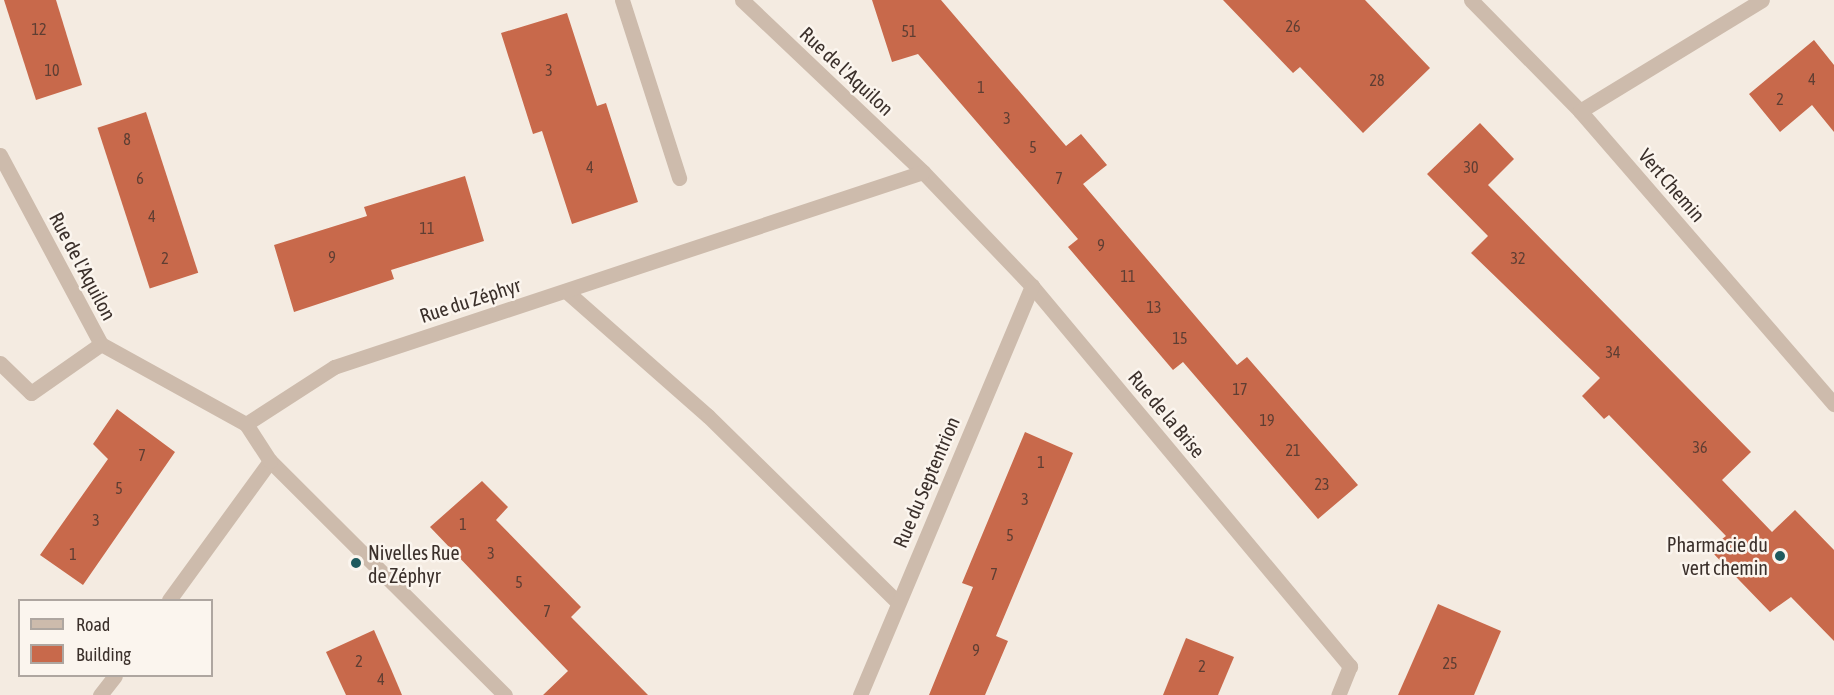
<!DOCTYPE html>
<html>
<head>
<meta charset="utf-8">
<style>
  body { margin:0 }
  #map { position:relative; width:1834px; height:695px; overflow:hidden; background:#f4ebe1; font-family:"Asap Condensed",sans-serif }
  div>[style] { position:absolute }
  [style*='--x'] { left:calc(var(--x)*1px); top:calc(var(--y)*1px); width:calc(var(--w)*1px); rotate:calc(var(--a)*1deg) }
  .building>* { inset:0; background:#c8694b; transform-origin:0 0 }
  .minor>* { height:15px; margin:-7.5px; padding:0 7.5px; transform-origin:7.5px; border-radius:7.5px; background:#cdbbac }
  .dots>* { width:16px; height:16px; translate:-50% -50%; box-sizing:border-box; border:3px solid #fbf5ee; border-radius:50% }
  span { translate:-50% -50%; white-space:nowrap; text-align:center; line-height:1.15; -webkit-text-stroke:5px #fbf5ee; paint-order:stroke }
  .number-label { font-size:16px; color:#5e3e33 }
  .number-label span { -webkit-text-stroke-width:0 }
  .street-label { font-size:20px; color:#3b302b }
  .poi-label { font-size:20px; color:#3b302b }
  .right { translate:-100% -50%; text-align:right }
  .left { translate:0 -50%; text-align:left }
  .legend { position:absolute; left:18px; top:599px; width:195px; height:78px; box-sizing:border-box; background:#fbf5ee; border:2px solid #aea6a0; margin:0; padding:8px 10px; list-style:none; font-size:18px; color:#3b302b }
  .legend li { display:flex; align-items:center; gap:12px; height:30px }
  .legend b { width:30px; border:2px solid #aea6a0 }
</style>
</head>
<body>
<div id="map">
  <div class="building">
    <i style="clip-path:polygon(4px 0,56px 0,82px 85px,36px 100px)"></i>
    <i style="clip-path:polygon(872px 0,941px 0,1066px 146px,1081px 134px,1107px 165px,1083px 184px,1237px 365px,1247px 357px,1358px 485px,1318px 519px,1183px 362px,1173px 370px,1068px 247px,1078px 239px,918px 54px,892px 62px)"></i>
    <i style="clip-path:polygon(1223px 0,1365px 0,1430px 68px,1363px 133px,1300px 67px,1293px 73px)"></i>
    <i style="clip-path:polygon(567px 13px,597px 106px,606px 103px,638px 202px,572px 224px,542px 131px,533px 134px,501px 33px)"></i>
    <i style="clip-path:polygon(1814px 40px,1834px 65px,1834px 132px,1812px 105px,1780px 132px,1749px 94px)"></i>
    <i style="left:146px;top:112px;width:169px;height:51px;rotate:72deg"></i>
    <i style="clip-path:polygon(1480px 123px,1514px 159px,1488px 185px,1751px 452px,1722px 480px,1772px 532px,1795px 510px,1834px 550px,1834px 641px,1791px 597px,1770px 612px,1709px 549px,1726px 536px,1609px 415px,1604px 419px,1582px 396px,1600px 378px,1471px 253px,1488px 236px,1427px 174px)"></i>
    <i style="clip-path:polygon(465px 176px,484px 241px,391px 270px,394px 279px,294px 312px,274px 245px,367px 216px,364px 207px)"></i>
    <i style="clip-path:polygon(117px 409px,175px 452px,83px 585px,40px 555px,108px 459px,93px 444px)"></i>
    <i style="clip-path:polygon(1025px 432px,1073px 453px,996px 636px,1008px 641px,985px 695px,929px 695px,973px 587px,962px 583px)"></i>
    <i style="clip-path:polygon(482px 481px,508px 507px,496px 520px,581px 607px,571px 617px,648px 695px,543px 695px,568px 671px,430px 527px)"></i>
    <i style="clip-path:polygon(1438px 604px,1501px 631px,1474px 695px,1398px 695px)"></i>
    <i style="clip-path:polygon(374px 630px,391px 669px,402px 695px,346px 695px,326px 652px)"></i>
    <i style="clip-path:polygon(1186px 638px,1234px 657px,1218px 695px,1163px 695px)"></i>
  </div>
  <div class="minor">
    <i style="--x:622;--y:0;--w:187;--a:72.2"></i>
    <i style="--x:742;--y:0;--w:250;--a:43.5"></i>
    <i style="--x:923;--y:172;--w:158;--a:46.3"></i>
    <i style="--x:1032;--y:286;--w:496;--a:50.1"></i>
    <i style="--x:1350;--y:666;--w:31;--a:112"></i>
    <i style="--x:1471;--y:0;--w:156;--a:45.5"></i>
    <i style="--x:1580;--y:111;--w:388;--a:49.1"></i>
    <i style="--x:1580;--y:111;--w:213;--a:-31.4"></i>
    <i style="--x:0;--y:155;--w:214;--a:61.9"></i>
    <i style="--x:101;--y:344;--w:166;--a:28.9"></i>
    <i style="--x:566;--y:291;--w:189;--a:41.4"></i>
    <i style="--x:708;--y:416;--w:265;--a:44.5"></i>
    <i style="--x:0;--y:363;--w:43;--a:44.1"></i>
    <i style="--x:31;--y:393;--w:85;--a:-35"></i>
    <i style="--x:169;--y:600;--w:172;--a:-54"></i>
    <i style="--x:100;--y:695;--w:24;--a:-52"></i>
    <i style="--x:505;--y:695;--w:332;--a:-135.1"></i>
    <i style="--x:270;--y:461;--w:44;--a:-123"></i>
    <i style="--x:246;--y:424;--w:105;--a:-32.9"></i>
    <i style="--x:334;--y:367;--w:620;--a:-18.32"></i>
    <i style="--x:860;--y:695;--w:444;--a:-67.2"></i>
  </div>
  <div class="dots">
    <i style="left:1780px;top:556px;background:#1f5a5e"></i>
    <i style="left:356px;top:563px;background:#1f5a5e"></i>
  </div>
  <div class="number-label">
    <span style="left:1293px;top:26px">26</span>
    <span style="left:39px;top:29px">12</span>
    <span style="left:909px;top:31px">51</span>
    <span style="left:52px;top:70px">10</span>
    <span style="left:549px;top:70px">3</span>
    <span style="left:1812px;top:79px">4</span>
    <span style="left:1377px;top:80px">28</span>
    <span style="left:981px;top:87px">1</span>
    <span style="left:1780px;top:99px">2</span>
    <span style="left:1007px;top:118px">3</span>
    <span style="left:127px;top:139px">8</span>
    <span style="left:1033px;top:147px">5</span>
    <span style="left:590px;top:167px">4</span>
    <span style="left:1471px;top:167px">30</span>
    <span style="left:140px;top:178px">6</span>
    <span style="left:1059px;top:178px">7</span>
    <span style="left:152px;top:216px">4</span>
    <span style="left:427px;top:228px">11</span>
    <span style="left:1101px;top:245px">9</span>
    <span style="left:332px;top:257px">9</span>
    <span style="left:165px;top:258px">2</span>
    <span style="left:1518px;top:258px">32</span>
    <span style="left:1128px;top:276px">11</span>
    <span style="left:1154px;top:307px">13</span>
    <span style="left:1180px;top:338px">15</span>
    <span style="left:1613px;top:352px">34</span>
    <span style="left:1240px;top:389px">17</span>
    <span style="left:1267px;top:420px">19</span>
    <span style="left:1700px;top:447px">36</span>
    <span style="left:1293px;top:450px">21</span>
    <span style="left:142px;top:455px">7</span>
    <span style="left:1041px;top:462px">1</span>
    <span style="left:1322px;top:484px">23</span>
    <span style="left:119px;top:488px">5</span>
    <span style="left:1025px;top:499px">3</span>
    <span style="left:96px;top:520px">3</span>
    <span style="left:463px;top:524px">1</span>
    <span style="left:1010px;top:535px">5</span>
    <span style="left:491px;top:553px">3</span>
    <span style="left:73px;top:554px">1</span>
    <span style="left:994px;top:574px">7</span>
    <span style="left:519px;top:582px">5</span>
    <span style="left:547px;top:611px">7</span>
    <span style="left:976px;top:650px">9</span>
    <span style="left:359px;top:661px">2</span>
    <span style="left:1450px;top:663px">25</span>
    <span style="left:1202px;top:666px">2</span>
    <span style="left:381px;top:679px">4</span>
  </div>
  <div class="street-label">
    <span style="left:847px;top:71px;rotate:43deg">Rue de l'Aquilon</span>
    <span style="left:1672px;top:185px;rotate:49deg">Vert Chemin</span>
    <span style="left:83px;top:266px;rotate:62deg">Rue de l'Aquilon</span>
    <span style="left:470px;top:300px;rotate:-18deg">Rue du Zéphyr</span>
    <span style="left:1167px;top:414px;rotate:50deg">Rue de la Brise</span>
    <span style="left:926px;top:482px;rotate:-67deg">Rue du Septentrion</span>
  </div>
  <div class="poi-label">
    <span class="right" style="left:1768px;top:556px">Pharmacie du<br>vert chemin</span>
    <span class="left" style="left:368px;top:564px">Nivelles Rue<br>de Zéphyr</span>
  </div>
  <ul class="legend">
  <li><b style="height:8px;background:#cdbbac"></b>Road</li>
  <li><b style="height:16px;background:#c8694b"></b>Building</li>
  </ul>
</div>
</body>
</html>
